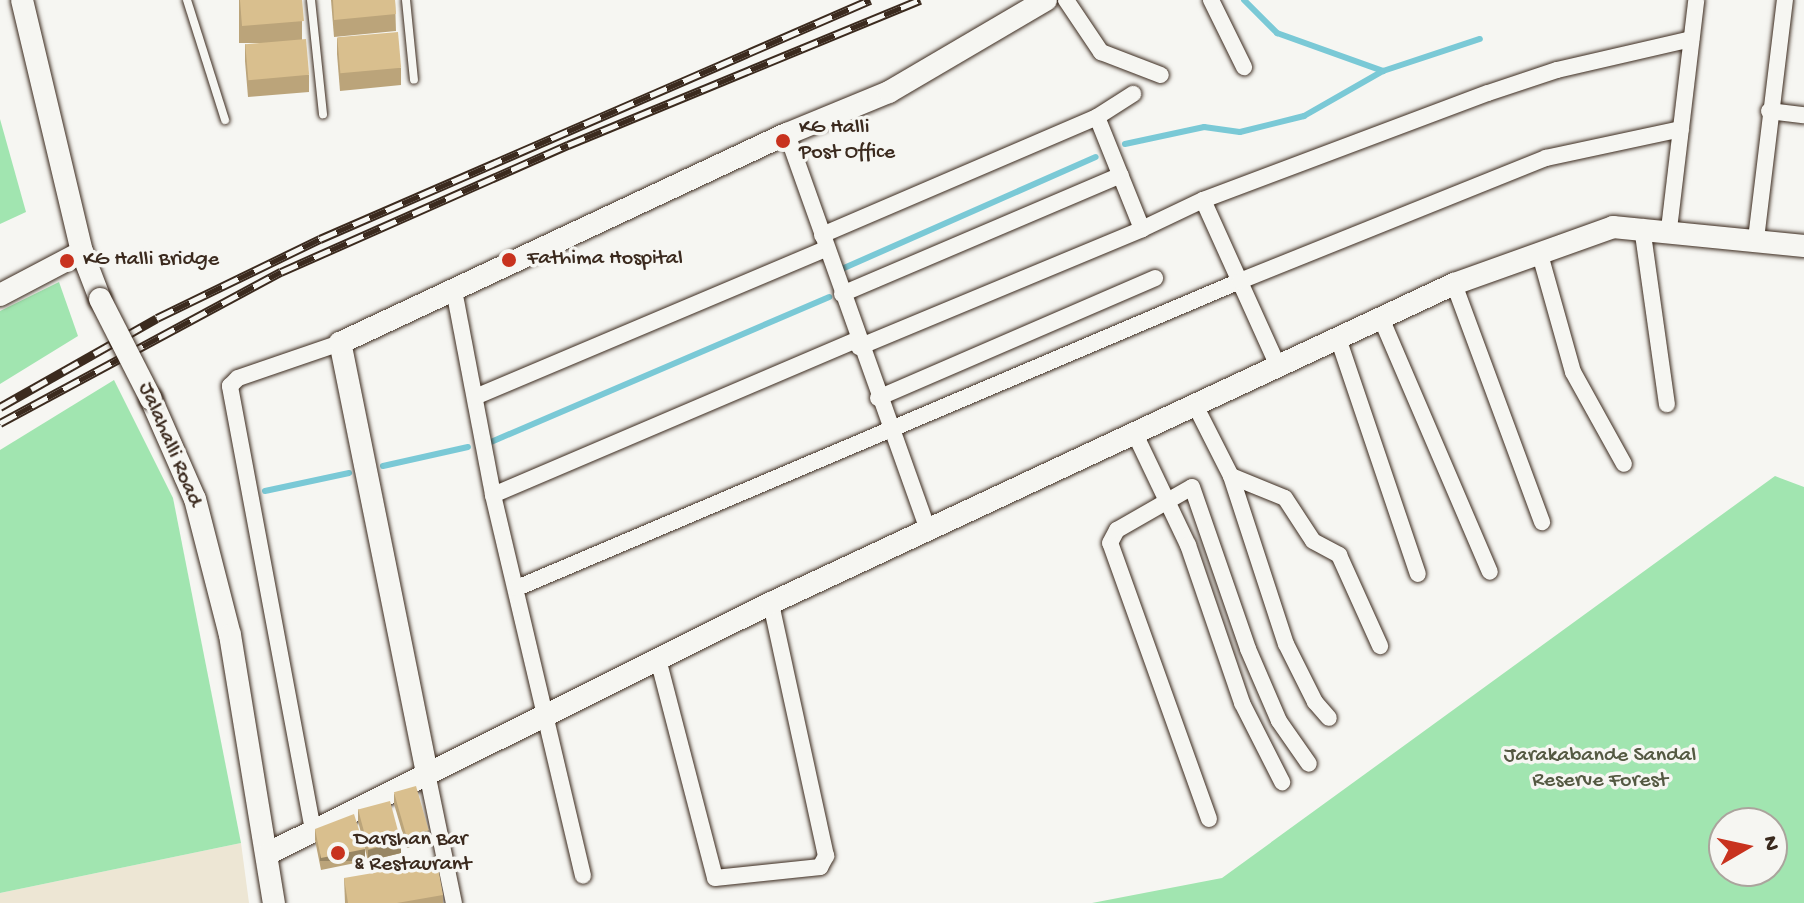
<!DOCTYPE html>
<html>
<head>
<meta charset="utf-8">
<style>
  body { margin:0 }
  #map { position:relative; width:1804px; height:903px; overflow:hidden; background:#f6f6f2; font-family:"Gochi Hand",sans-serif }
  div>[style] { position:absolute }
  [style*='--x'] { left:calc(var(--x)*1px); top:calc(var(--y)*1px); width:calc(var(--w)*1px); rotate:calc(var(--a)*1deg) }
  .built>* { inset:0; background:#ede6d4 }
  .green>* { inset:0; background:#a1e5b0 }
  .stream>* { height:6px; margin:-3px; padding:0 3px; transform-origin:3px; border-radius:3px; background:#7ac9d6 }
  .roads { filter:drop-shadow(0 0 2px #3b2a1e) drop-shadow(0 0 2px #3b2a1e) }
  .lane>* { height:8px; margin:-4px; padding:0 4px; transform-origin:4px; border-radius:4px; background:#f6f6f2 }
  .street>* { height:16px; margin:-8px; padding:0 8px; transform-origin:8px; border-radius:8px; background:#f6f6f2 }
  .secondary>* { height:22px; margin:-11px; padding:0 11px; transform-origin:11px; border-radius:11px; background:#f6f6f2 }
  .rail>* { height:9px; margin-top:-4.5px; transform-origin:0; background:repeating-linear-gradient(90deg,#f6f6f2 0 18px,#3b2a1e 0 36px); box-sizing:border-box; border-block:2px solid #3b2a1e }
  .bridges { filter:drop-shadow(0 0 2px #3b2a1e) drop-shadow(0 0 2px #3b2a1e) }
  .secondary-bridge>* { height:22px; margin:-11px; padding:0 11px; transform-origin:11px; border-radius:11px; background:#f6f6f2 }
  .wall>* { inset:0; background:#bba47a; transform-origin:0 0 }
  .shaded-wall>* { inset:0; background:#988663; transform-origin:0 0 }
  .building>* { inset:0; background:#d9bf8e; transform-origin:0 0 }
  .dots>* { width:22px; height:22px; translate:-50% -50%; box-sizing:border-box; border:4px solid #f6f6f2; border-radius:50% }
  span { translate:-50% -50%; white-space:nowrap; text-align:center; line-height:1.15; -webkit-text-stroke:7px #f6f6f2; paint-order:stroke }
  .poi-label { font-size:22px; color:#3b2a1e }
  .left { translate:0 -50%; text-align:left }
  .street-label { font-size:22px; color:#3b2a1e }
  .park-label { font-size:22px; color:#545942 }
  .north { position:absolute; left:1708px; top:807px; width:80px; height:80px; box-sizing:border-box; background:#f6f6f2; border:2px solid #aba49d; border-radius:50%; rotate:81deg; font-size:22px; font-weight:700; line-height:32px; text-align:center; color:#3b2a1e }
  .north::after { content:''; display:block; margin:auto; width:28px; height:36px; background:#c8321e; clip-path:polygon(50% 0,100% 100%,50% 72%,0 100%) }
</style>
</head>
<body>
<div id="map">
  <div class="built">
    <i style="clip-path:polygon(241px 843px,249px 903px,0 903px,0 893px)"></i>
  </div>
  <div class="green">
    <i style="clip-path:polygon(0 119px,26px 212px,0 224px)"></i>
    <i style="clip-path:polygon(59px 282px,78px 336px,0 384px,0 311px)"></i>
    <i style="clip-path:polygon(114px 380px,173px 498px,241px 843px,0 893px,0 450px)"></i>
    <i style="clip-path:polygon(evenodd,1775px 476px,1804px 487px,1804px 903px,1092px 903px,1222px 878px,1775px 476px,1724px 823px,1772px 823px,1772px 871px,1724px 871px,1724px 823px)"></i>
  </div>
  <div class="stream">
    <i style="--x:1244;--y:0;--w:47;--a:45"></i>
    <i style="--x:1277;--y:33;--w:113;--a:19.7"></i>
    <i style="--x:1125;--y:144;--w:81;--a:-12.1"></i>
    <i style="--x:1204;--y:127;--w:36;--a:8"></i>
    <i style="--x:1240;--y:132;--w:66;--a:-14"></i>
    <i style="--x:1304;--y:116;--w:91;--a:-29.7"></i>
    <i style="--x:1383;--y:71;--w:102;--a:-18.3"></i>
    <i style="--x:844;--y:268;--w:275;--a:-23.8"></i>
    <i style="--x:491;--y:442;--w:368;--a:-23.2"></i>
    <i style="--x:383;--y:466;--w:87;--a:-12.6"></i>
    <i style="--x:265;--y:491;--w:86;--a:-12.1"></i>
  </div>
  <div class="roads">
    <div class="lane">
      <i style="--x:187;--y:0;--w:126;--a:72.4"></i>
      <i style="--x:311;--y:0;--w:115;--a:84"></i>
      <i style="--x:406;--y:0;--w:80;--a:84.3"></i>
    </div>
    <div class="street">
      <i style="--x:1066;--y:0;--w:63;--a:56.1"></i>
      <i style="--x:1101;--y:52;--w:64;--a:21"></i>
      <i style="--x:1211;--y:0;--w:75;--a:63.8"></i>
      <i style="--x:1769;--y:111;--w:35;--a:7"></i>
      <i style="--x:1097;--y:117;--w:121;--a:68.1"></i>
      <i style="--x:1142;--y:229;--w:68;--a:-25.4"></i>
      <i style="--x:1203;--y:200;--w:304;--a:-20.6"></i>
      <i style="--x:1488;--y:93;--w:73;--a:-18.4"></i>
      <i style="--x:1557;--y:70;--w:138;--a:-13"></i>
      <i style="--x:787;--y:134;--w:421;--a:70.4"></i>
      <i style="--x:1203;--y:200;--w:182;--a:65.7"></i>
      <i style="--x:1642;--y:227;--w:179;--a:82"></i>
      <i style="--x:1669;--y:229;--w:230;--a:-83.2"></i>
      <i style="--x:822;--y:235;--w:299;--a:-23.2"></i>
      <i style="--x:1097;--y:117;--w:43;--a:-32.6"></i>
      <i style="--x:1756;--y:239;--w:241;--a:-83.1"></i>
      <i style="--x:1539;--y:251;--w:126;--a:74.3"></i>
      <i style="--x:1573;--y:372;--w:105;--a:61"></i>
      <i style="--x:1454;--y:284;--w:254;--a:69.7"></i>
      <i style="--x:454;--y:290;--w:209;--a:79.2"></i>
      <i style="--x:493;--y:495;--w:391;--a:76.7"></i>
      <i style="--x:842;--y:294;--w:303;--a:-23.1"></i>
      <i style="--x:1381;--y:318;--w:276;--a:66.8"></i>
      <i style="--x:1338;--y:338;--w:249;--a:71.3"></i>
      <i style="--x:859;--y:347;--w:307;--a:-22.6"></i>
      <i style="--x:475;--y:397;--w:382;--a:-22.9"></i>
      <i style="--x:878;--y:398;--w:302;--a:-23.4"></i>
      <i style="--x:1195;--y:405;--w:80;--a:63.1"></i>
      <i style="--x:1231;--y:476;--w:58;--a:22.2"></i>
      <i style="--x:1285;--y:498;--w:51;--a:56.9"></i>
      <i style="--x:1313;--y:541;--w:30;--a:28"></i>
      <i style="--x:1339;--y:555;--w:100;--a:65.7"></i>
      <i style="--x:1135;--y:434;--w:123;--a:64.5"></i>
      <i style="--x:1188;--y:545;--w:167;--a:71.1"></i>
      <i style="--x:1242;--y:703;--w:89;--a:63.1"></i>
      <i style="--x:1231;--y:476;--w:177;--a:71.9"></i>
      <i style="--x:1286;--y:644;--w:65;--a:63.4"></i>
      <i style="--x:1315;--y:702;--w:21;--a:49"></i>
      <i style="--x:493;--y:495;--w:396;--a:-23.1"></i>
      <i style="--x:517;--y:588;--w:785;--a:-23.01"></i>
      <i style="--x:1240;--y:281;--w:330;--a:-21.9"></i>
      <i style="--x:1546;--y:158;--w:138;--a:-12.1"></i>
      <i style="--x:658;--y:659;--w:226;--a:75.4"></i>
      <i style="--x:715;--y:878;--w:106;--a:-6"></i>
      <i style="--x:820;--y:867;--w:13;--a:-61"></i>
      <i style="--x:826;--y:856;--w:259;--a:-102.3"></i>
      <i style="--x:427;--y:773;--w:133;--a:78.3"></i>
      <i style="--x:1209;--y:819;--w:293;--a:-109.7"></i>
      <i style="--x:1110;--y:543;--w:15;--a:-62"></i>
      <i style="--x:1117;--y:530;--w:86;--a:-29.8"></i>
      <i style="--x:1192;--y:487;--w:171;--a:70.9"></i>
      <i style="--x:1248;--y:649;--w:78;--a:66.7"></i>
      <i style="--x:1279;--y:721;--w:52;--a:55.1"></i>
      <i style="--x:313;--y:830;--w:452;--a:-100.6"></i>
      <i style="--x:230;--y:386;--w:11;--a:-45"></i>
      <i style="--x:238;--y:378;--w:108;--a:-18.9"></i>
    </div>
    <div class="secondary">
      <i style="--x:22;--y:0;--w:259;--a:76.6"></i>
      <i style="--x:82;--y:252;--w:50;--a:69"></i>
      <i style="--x:0;--y:295;--w:93;--a:-27.7"></i>
      <i style="--x:151;--y:399;--w:109;--a:66.3"></i>
      <i style="--x:195;--y:499;--w:140;--a:75.6"></i>
      <i style="--x:230;--y:635;--w:272;--a:80.7"></i>
      <i style="--x:427;--y:773;--w:439;--a:-101.4"></i>
      <i style="--x:340;--y:343;--w:493;--a:-25.1"></i>
      <i style="--x:787;--y:134;--w:110;--a:-22.4"></i>
      <i style="--x:889;--y:92;--w:182;--a:-30.4"></i>
      <i style="--x:269;--y:853;--w:561;--a:-26.47"></i>
      <i style="--x:771;--y:603;--w:754;--a:-25.04"></i>
      <i style="--x:1454;--y:284;--w:169;--a:-19.7"></i>
      <i style="--x:1613;--y:227;--w:192;--a:5.7"></i>
    </div>
  </div>
  <div class="rail">
    <i style="--x:0;--y:407;--w:180;--a:-29.5"></i>
    <i style="--x:157;--y:318;--w:181;--a:-25.9"></i>
    <i style="--x:320;--y:239;--w:600;--a:-23.49"></i>
    <i style="--x:0;--y:423;--w:319;--a:-28.3"></i>
    <i style="--x:281;--y:272;--w:314;--a:-23.9"></i>
    <i style="--x:568;--y:145;--w:381;--a:-22.4"></i>
  </div>
  <div class="bridges">
    <div class="secondary-bridge">
      <i style="--x:100;--y:299;--w:112;--a:63"></i>
    </div>
  </div>
  <div class="wall">
    <i style="left:239px;top:0;width:63px;height:43px"></i>
    <i style="clip-path:polygon(331px 0,395px 0,396px 31px,334px 37px)"></i>
    <i style="clip-path:polygon(337px 38px,401px 68px,401px 85px,340px 91px,337px 54px)"></i>
    <i style="clip-path:polygon(245px 44px,309px 75px,309px 92px,248px 97px,245px 61px)"></i>
    <i style="clip-path:polygon(394px 793px,429px 841px,407px 848px,394px 804px)"></i>
    <i style="clip-path:polygon(358px 809px,401px 853px,368px 861px,358px 821px)"></i>
    <i style="clip-path:polygon(315px 829px,365px 861px,321px 870px,315px 840px)"></i>
    <i style="clip-path:polygon(344px 878px,443px 895px,443px 903px,345px 903px)"></i>
  </div>
  <div class="shaded-wall">
    <i style="clip-path:polygon(429px 830px,429px 841px,407px 848px,407px 837px)"></i>
    <i style="clip-path:polygon(401px 841px,401px 853px,368px 861px,368px 850px)"></i>
    <i style="left:365px;top:849px;width:12px;height:45px;rotate:90deg"></i>
  </div>
  <div class="building">
    <i style="clip-path:polygon(240px 0,302px 0,304px 21px,242px 26px)"></i>
    <i style="clip-path:polygon(333px 0,395px 0,396px 14px,334px 20px)"></i>
    <i style="left:398px;top:32px;width:36px;height:61px;rotate:85deg"></i>
    <i style="left:306px;top:39px;width:36px;height:61px;rotate:85deg"></i>
    <i style="left:416px;top:786px;width:46px;height:23px;rotate:74deg"></i>
    <i style="left:390px;top:801px;width:41px;height:33px;rotate:75deg"></i>
    <i style="clip-path:polygon(354px 814px,365px 849px,321px 858px,315px 829px)"></i>
    <i style="clip-path:polygon(437px 862px,443px 895px,397px 903px,348px 903px,344px 878px)"></i>
  </div>
  <div class="dots">
    <i style="left:783px;top:141px;background:#c8321e"></i>
    <i style="left:509px;top:260px;background:#c8321e"></i>
    <i style="left:67px;top:261px;background:#c8321e"></i>
    <i style="left:338px;top:853px;background:#c8321e"></i>
  </div>
  <div class="poi-label">
    <span class="left" style="left:799px;top:141px">KG Halli<br>Post Office</span>
    <span class="left" style="left:527px;top:260px">Fathima Hospital</span>
    <span class="left" style="left:83px;top:261px">KG Halli Bridge</span>
    <span class="left" style="left:354px;top:853px">Darshan Bar<br>&amp; Restaurant</span>
  </div>
  <div class="street-label">
    <span style="left:169px;top:445px;rotate:67deg">Jalahalli Road</span>
  </div>
  <div class="park-label">
    <span style="left:1600px;top:769px">Jarakabande Sandal<br>Reserve Forest</span>
  </div>
  <div class="north">N</div>
</div>
</body>
</html>
